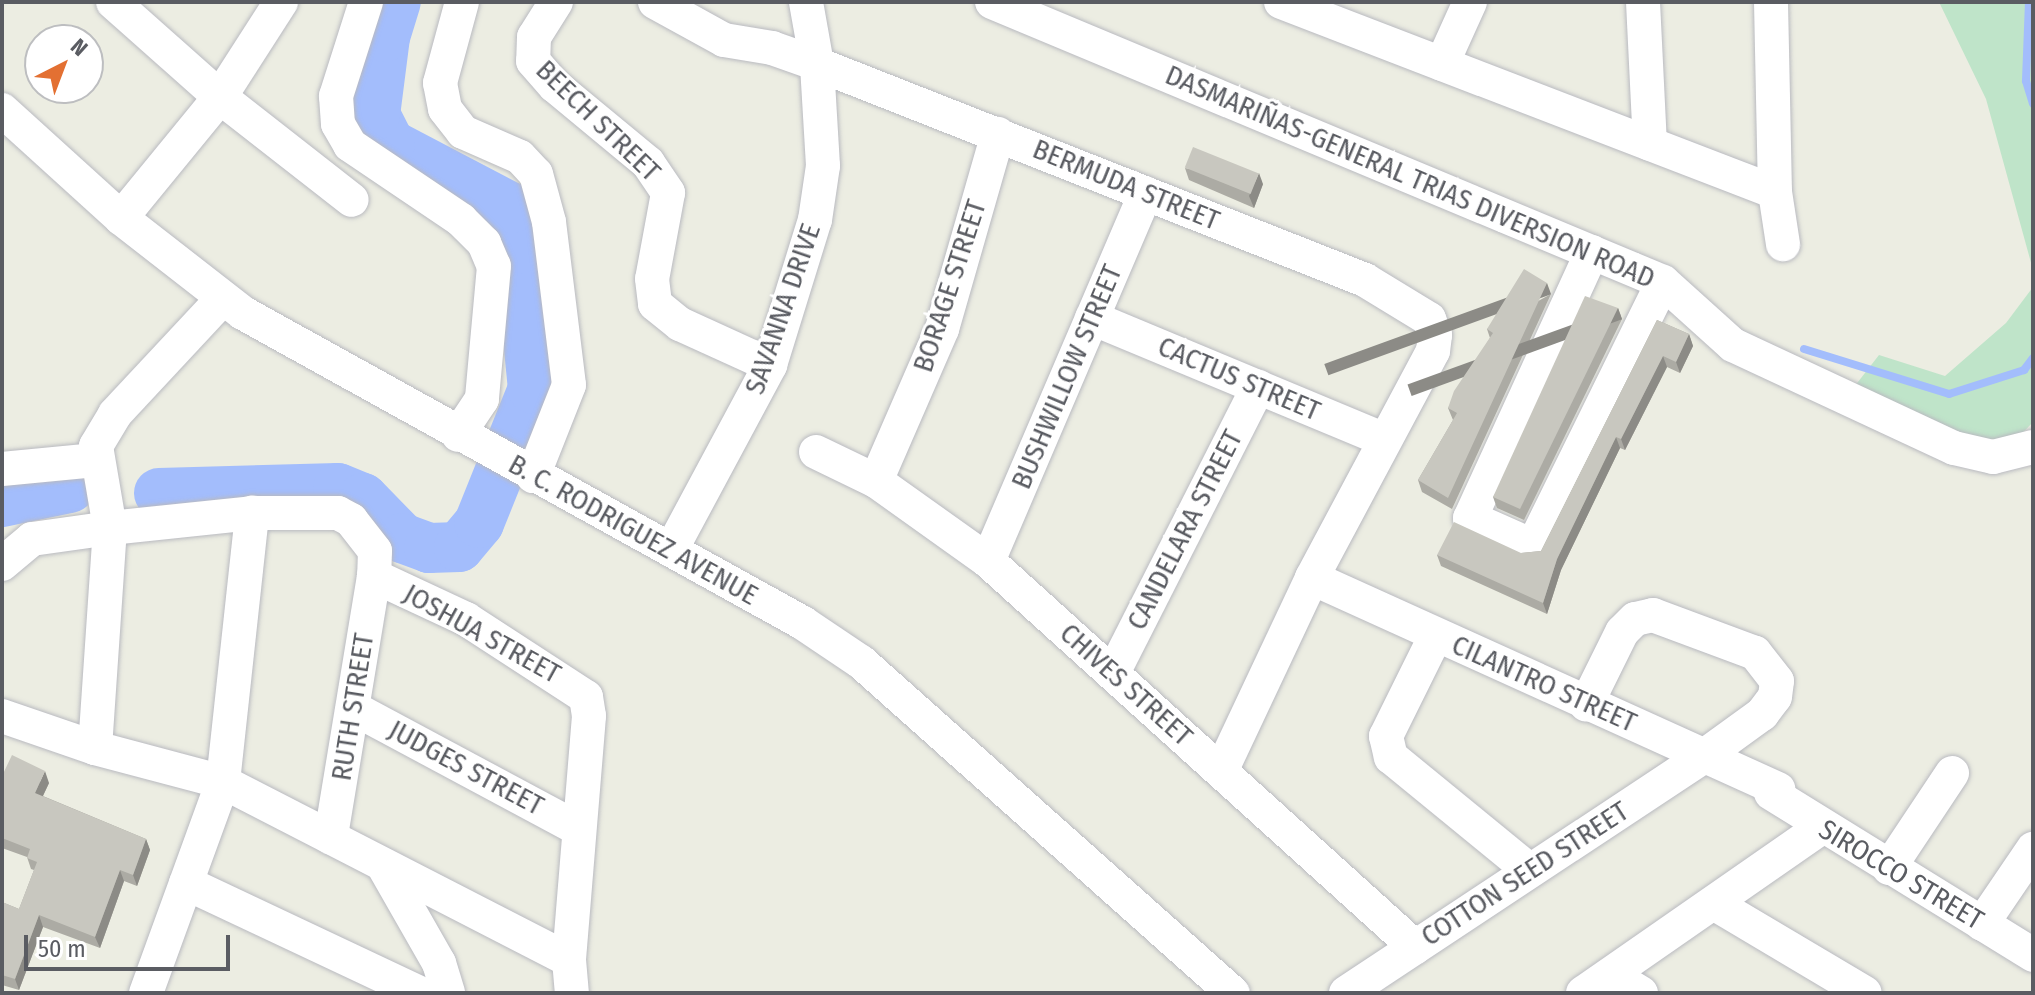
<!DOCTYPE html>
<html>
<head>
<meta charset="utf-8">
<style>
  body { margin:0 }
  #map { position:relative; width:2035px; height:995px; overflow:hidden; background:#ecede2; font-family:"Fira Sans Condensed",sans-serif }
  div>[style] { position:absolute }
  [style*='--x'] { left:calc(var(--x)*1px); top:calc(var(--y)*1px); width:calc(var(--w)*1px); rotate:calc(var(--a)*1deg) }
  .green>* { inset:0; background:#bfe4c9 }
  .stream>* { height:8px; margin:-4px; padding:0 4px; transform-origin:4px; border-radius:4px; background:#a3bdfc }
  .river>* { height:50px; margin:-25px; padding:0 25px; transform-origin:25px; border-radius:25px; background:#a3bdfc }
  .roads { filter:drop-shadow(0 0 2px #b9bac0) drop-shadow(0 0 2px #b9bac0) }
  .minor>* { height:34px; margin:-17px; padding:0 17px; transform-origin:17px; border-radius:17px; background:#fff }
  .wall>* { inset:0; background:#acaba4 }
  .shaded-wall>* { inset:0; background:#8c8b86; transform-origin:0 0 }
  .building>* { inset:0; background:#c8c7bf; transform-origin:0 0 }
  span { translate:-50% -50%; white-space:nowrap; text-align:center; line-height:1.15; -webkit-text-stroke:6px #fff; paint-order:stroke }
  .street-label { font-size:28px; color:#5a5c62 }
  .frame { position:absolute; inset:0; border:4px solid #5a5c62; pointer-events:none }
  .north { position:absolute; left:24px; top:24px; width:80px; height:80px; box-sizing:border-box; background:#fff; border:2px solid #bdbec0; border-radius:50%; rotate:42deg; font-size:22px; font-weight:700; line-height:32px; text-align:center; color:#5a5c62 }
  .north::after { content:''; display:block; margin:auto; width:28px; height:36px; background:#e37032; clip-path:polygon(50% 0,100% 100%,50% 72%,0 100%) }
  .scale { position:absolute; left:24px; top:935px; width:206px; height:36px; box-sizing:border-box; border:4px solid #5a5c62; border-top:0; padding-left:10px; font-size:24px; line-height:28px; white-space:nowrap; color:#5a5c62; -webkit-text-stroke:6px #fff; paint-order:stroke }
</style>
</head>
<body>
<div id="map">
  <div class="green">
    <i style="clip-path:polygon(1939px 2px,2033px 2px,2033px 270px,1986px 99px)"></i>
    <i style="clip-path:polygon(2033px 287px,2033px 422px,2011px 445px,1924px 427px,1847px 396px,1879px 355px,1945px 376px,2006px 323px)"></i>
  </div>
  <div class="stream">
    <i style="--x:2029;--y:2;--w:79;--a:92.2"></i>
    <i style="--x:2026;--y:81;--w:24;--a:73"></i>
    <i style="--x:1804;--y:349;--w:152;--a:17.2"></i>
    <i style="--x:1949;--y:394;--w:79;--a:-17.7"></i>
    <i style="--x:2024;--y:370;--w:15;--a:-53"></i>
  </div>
  <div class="river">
    <i style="--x:159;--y:493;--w:179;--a:-1.6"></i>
    <i style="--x:338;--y:488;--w:27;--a:22"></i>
    <i style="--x:363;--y:498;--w:56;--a:45.7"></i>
    <i style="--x:402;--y:538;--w:29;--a:20"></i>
    <i style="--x:429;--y:548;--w:30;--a:-2"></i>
    <i style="--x:459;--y:547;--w:31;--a:-50"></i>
    <i style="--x:479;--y:523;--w:144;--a:-68.1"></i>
    <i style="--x:533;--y:389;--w:141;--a:-95.7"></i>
    <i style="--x:519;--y:249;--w:42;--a:-99.7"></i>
    <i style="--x:512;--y:208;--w:138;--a:-152.3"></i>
    <i style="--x:390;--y:144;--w:33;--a:-117"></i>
    <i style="--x:375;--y:115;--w:79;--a:-82.7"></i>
    <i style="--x:385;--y:37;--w:37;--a:-73"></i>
    <i style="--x:2;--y:502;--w:69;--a:-11.6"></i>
  </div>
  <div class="roads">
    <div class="minor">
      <i style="--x:113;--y:2;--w:143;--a:41.6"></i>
      <i style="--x:220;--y:97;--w:167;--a:38"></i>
      <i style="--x:366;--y:2;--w:99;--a:107.7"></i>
      <i style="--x:336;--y:96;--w:28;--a:86"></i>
      <i style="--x:338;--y:124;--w:24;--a:60"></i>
      <i style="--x:350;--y:145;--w:134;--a:34"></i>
      <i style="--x:461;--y:220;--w:33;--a:45"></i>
      <i style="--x:484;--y:243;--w:25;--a:67"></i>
      <i style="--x:494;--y:266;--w:134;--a:95.2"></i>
      <i style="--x:482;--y:399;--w:43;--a:123.7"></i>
      <i style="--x:462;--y:2;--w:84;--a:105.2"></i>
      <i style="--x:440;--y:83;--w:26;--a:79"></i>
      <i style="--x:445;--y:109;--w:29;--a:52"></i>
      <i style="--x:463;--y:132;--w:62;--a:23.7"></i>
      <i style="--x:520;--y:157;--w:23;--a:47"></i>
      <i style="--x:536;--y:174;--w:50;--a:74.8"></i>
      <i style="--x:549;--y:222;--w:164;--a:83"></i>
      <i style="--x:569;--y:385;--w:98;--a:111.6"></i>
      <i style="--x:556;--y:2;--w:41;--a:122.2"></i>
      <i style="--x:534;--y:37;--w:24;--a:92"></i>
      <i style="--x:533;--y:61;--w:33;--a:49"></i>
      <i style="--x:555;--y:86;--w:121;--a:39.6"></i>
      <i style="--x:648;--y:163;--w:36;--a:56"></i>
      <i style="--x:668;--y:193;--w:87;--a:100.5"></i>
      <i style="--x:652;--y:279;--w:25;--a:83"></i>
      <i style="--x:655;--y:304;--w:32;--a:39"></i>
      <i style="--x:680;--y:324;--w:99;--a:24.5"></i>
      <i style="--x:655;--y:2;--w:79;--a:28.8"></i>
      <i style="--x:724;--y:40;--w:49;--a:9.5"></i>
      <i style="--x:772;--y:48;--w:48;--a:19.6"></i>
      <i style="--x:817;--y:64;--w:589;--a:21.51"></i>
      <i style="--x:1365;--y:280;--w:75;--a:31.4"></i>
      <i style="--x:1429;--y:319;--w:17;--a:69"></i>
      <i style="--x:1435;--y:335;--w:16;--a:97"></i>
      <i style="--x:1433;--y:351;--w:257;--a:118.1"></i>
      <i style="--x:1312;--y:578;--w:213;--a:115.2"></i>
      <i style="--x:992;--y:2;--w:727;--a:22.65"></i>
      <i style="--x:1663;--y:282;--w:94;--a:42"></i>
      <i style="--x:1733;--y:345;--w:244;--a:25"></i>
      <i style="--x:1954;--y:448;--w:40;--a:13"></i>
      <i style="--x:1993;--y:457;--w:41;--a:-14"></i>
      <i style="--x:1281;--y:2;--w:529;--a:21.04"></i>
      <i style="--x:1643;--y:2;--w:142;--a:87.2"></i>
      <i style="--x:1771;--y:2;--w:190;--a:88.8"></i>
      <i style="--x:1775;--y:192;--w:53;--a:81.3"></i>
      <i style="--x:1442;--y:64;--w:68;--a:-65.7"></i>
      <i style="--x:2;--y:110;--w:161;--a:42.2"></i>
      <i style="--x:121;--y:218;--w:155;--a:37.9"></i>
      <i style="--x:243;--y:313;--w:640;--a:28.97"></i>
      <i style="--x:803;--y:623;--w:70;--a:33.9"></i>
      <i style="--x:861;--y:662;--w:498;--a:41.7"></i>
      <i style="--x:121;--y:218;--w:156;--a:-50.7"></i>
      <i style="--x:220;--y:97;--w:113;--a:-57.3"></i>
      <i style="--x:1592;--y:252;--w:293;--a:114.6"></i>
      <i style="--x:1470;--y:518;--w:69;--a:24"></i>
      <i style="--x:1533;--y:546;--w:294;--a:-63.8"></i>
      <i style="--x:1092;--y:318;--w:317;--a:22.6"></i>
      <i style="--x:816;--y:452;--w:67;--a:25.8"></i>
      <i style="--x:876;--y:481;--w:138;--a:35.5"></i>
      <i style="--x:988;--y:561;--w:576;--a:42.11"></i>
      <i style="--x:2;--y:469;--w:94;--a:-5.5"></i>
      <i style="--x:876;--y:481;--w:166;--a:-66.5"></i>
      <i style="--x:942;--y:329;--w:203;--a:-74"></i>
      <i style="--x:671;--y:550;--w:210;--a:-61.8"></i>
      <i style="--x:770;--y:365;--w:152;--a:-72.8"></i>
      <i style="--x:815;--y:220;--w:55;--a:-81.6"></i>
      <i style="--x:823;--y:166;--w:102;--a:-93.4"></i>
      <i style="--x:817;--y:64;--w:63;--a:-100.1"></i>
      <i style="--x:988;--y:561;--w:400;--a:-66.8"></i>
      <i style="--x:2;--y:564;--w:39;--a:-40"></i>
      <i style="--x:32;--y:539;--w:79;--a:-8"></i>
      <i style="--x:110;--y:528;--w:143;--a:-6"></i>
      <i style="--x:252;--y:513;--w:86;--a:0"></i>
      <i style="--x:338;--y:513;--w:15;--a:28"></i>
      <i style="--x:351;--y:520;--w:39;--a:52"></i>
      <i style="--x:375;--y:551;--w:25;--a:92"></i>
      <i style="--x:374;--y:576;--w:265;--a:99.4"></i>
      <i style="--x:374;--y:576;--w:102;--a:25.1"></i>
      <i style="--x:466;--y:619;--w:143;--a:33"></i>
      <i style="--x:586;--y:697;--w:19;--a:81"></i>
      <i style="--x:589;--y:716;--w:245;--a:94.7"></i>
      <i style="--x:569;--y:960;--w:33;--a:85"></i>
      <i style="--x:1312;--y:578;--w:512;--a:24.36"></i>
      <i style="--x:1436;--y:635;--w:113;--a:116.3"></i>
      <i style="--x:1386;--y:736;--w:22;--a:77"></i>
      <i style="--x:1391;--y:757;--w:178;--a:39.3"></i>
      <i style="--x:1113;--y:673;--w:321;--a:-63.1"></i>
      <i style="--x:353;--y:708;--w:256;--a:28.2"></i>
      <i style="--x:2;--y:716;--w:98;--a:19"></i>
      <i style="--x:95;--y:748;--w:132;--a:14.9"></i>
      <i style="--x:223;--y:782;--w:271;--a:-83.8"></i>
      <i style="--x:95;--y:748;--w:221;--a:-86.1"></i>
      <i style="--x:110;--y:528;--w:83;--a:-99.7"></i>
      <i style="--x:96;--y:446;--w:37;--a:-59"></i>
      <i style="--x:115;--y:414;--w:158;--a:-47"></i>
      <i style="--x:1771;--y:793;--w:308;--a:31.7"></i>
      <i style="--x:383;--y:865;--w:113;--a:60.3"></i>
      <i style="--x:439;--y:963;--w:31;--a:73"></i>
      <i style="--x:1889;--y:868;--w:114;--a:-56.4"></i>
      <i style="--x:186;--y:883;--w:259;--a:25.2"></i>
      <i style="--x:1715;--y:904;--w:174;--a:30.7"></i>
      <i style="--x:1982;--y:924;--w:91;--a:-55.8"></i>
      <i style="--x:1611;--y:975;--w:35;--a:31"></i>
      <i style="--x:146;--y:993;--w:225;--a:-70"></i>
      <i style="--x:223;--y:782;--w:389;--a:27.2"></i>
      <i style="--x:1346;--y:993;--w:429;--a:-33.5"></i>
      <i style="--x:1704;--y:756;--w:72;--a:-35.9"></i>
      <i style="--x:1762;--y:714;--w:21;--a:-53"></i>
      <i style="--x:1775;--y:697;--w:16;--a:-83"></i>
      <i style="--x:1777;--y:681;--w:36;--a:-128"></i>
      <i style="--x:1755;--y:653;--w:109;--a:-159.6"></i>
      <i style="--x:1653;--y:615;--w:18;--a:167"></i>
      <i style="--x:1635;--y:619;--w:18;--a:135"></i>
      <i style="--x:1622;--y:632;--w:81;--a:116.3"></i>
      <i style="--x:1583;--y:993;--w:291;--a:-34.8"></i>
    </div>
  </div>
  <div class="wall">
    <i style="clip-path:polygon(1185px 168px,1263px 184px,1254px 208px,1189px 180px)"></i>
    <i style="clip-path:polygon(1551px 294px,1452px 509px,1422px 492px,1418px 480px,1453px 420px,1448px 408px,1490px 338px,1487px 329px)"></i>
    <i style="clip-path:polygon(1618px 308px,1622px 319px,1524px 520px,1497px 508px,1493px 497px)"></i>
    <i style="clip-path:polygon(1657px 320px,1689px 334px,1693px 346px,1680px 373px,1667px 367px,1625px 450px,1620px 448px,1561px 570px,1547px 614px,1441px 566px,1437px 555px,1521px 553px,1541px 551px)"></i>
    <i style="clip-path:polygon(2px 776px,49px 783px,43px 796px,146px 839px,150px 850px,137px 886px,124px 881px,100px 948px,43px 927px,19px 990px,2px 985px,2px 902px,19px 909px,34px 870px,31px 869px,27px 857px,2px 848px)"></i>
  </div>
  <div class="shaded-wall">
    <i style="clip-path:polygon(1259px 173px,1263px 184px,1254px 208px,1249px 196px)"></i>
    <i style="left:1547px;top:283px;width:12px;height:237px;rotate:70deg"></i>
    <i style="left:1618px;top:308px;width:12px;height:224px;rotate:70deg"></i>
    <i style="clip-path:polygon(1689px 334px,1693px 346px,1680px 373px,1676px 362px)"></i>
    <i style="clip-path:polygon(1663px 356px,1667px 367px,1625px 450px,1621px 439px)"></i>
    <i style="clip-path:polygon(1616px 437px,1620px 448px,1561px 570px,1547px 614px,1543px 603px,1557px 559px)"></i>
    <i style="clip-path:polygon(45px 771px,49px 783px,39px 804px,35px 793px)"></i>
    <i style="clip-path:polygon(146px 839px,150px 850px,137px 886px,133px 875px)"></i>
    <i style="clip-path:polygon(120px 870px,124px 881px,100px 948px,95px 937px)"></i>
    <i style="clip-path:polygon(39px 915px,43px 927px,19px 990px,15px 979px)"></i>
  </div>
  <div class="building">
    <i style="left:1193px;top:147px;width:71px;height:22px;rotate:22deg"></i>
    <i style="clip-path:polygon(1524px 269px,1547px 283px,1448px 498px,1418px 480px,1457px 413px,1448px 408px,1454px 391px,1493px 333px,1487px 329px)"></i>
    <i style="clip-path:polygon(1585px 296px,1618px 308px,1520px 509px,1493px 497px)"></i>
    <i style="clip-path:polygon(1657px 320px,1689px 334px,1676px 362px,1663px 356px,1621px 439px,1616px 437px,1557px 559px,1543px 603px,1437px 555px,1454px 522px,1521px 553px,1541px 551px)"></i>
    <i style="clip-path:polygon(12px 755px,45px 771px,35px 793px,146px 839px,133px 875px,120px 870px,95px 937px,39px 915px,15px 979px,2px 975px,2px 902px,19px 909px,37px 862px,27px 858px,30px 849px,2px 838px,2px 776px)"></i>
  </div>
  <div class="street-label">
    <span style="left:598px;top:121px;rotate:44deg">BEECH STREET</span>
    <span style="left:1410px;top:177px;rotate:23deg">DASMARIÑAS-GENERAL TRIAS DIVERSION ROAD</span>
    <span style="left:1126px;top:185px;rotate:22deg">BERMUDA STREET</span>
    <span style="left:950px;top:286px;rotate:-72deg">BORAGE STREET</span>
    <span style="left:783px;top:309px;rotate:-71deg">SAVANNA DRIVE</span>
    <span style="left:1067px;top:377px;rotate:-67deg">BUSHWILLOW STREET</span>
    <span style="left:1239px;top:379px;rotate:23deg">CACTUS STREET</span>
    <span style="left:633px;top:530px;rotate:29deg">B. C. RODRIGUEZ AVENUE</span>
    <span style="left:1185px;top:530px;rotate:-63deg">CANDELARA STREET</span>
    <span style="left:482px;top:634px;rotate:29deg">JOSHUA STREET</span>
    <span style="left:1544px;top:684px;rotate:24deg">CILANTRO STREET</span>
    <span style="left:1126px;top:685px;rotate:42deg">CHIVES STREET</span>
    <span style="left:353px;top:707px;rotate:-81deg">RUTH STREET</span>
    <span style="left:466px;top:768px;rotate:28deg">JUDGES STREET</span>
    <span style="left:1525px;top:874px;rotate:-33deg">COTTON SEED STREET</span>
    <span style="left:1901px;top:875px;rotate:31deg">SIROCCO STREET</span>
  </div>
  <div class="frame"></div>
  <div class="north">N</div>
  <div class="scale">50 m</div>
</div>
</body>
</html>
